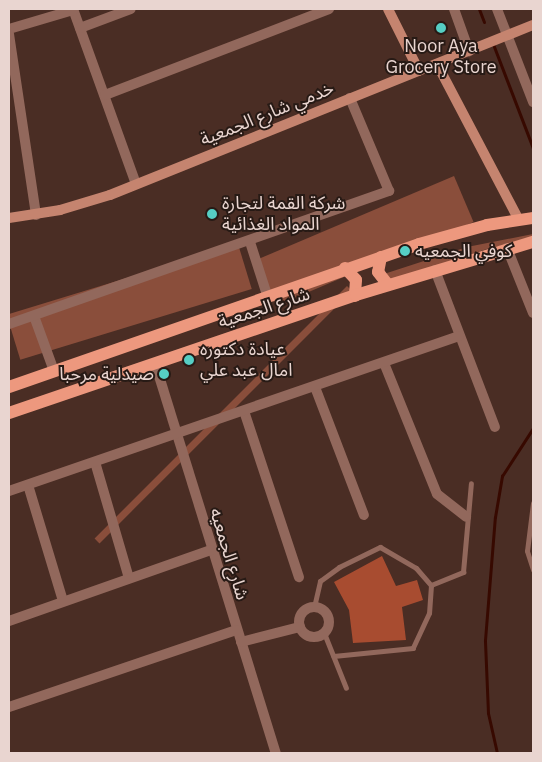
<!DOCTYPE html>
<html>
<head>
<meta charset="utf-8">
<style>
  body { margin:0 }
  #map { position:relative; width:542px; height:762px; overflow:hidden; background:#4a2d24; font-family:"IBM Plex Sans","Noto Sans Arabic",sans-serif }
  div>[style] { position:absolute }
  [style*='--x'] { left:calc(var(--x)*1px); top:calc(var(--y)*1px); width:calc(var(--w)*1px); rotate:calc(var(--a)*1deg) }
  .green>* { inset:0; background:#8a4e3b; transform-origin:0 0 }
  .stream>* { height:3px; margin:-1.5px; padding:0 1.5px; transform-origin:1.5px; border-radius:1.5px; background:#370900 }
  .building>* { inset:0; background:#a84c30 }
  .lane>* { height:5px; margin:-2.5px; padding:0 2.5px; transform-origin:2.5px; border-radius:2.5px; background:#92685c }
  .street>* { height:10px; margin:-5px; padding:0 5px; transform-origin:5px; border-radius:5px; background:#92685c }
  .street>.ring { margin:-5px; padding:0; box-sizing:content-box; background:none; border:10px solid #92685c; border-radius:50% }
  .secondary>* { height:10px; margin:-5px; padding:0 5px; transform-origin:5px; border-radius:5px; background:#c5846f }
  .primary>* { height:12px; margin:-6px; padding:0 6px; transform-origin:6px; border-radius:6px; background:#ed987e }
  .dots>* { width:14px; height:14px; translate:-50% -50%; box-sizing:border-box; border:2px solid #271a15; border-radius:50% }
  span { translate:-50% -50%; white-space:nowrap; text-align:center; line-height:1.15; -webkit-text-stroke:4px #271a15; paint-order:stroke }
  .poi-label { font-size:18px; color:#e9d5d0 }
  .left { translate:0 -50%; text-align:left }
  .right { translate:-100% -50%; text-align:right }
  .street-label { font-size:18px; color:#e9d5d0 }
  .frame { position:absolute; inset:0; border:10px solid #e9d5d0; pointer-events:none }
</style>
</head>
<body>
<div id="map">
  <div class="green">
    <i style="left:454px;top:176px;width:50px;height:215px;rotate:67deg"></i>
    <i style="clip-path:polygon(533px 234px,533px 241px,493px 247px,387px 282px,385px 277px,387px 273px,467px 247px)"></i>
    <i style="left:238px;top:244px;width:47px;height:242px;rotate:73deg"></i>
    <i style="left:347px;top:286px;width:7px;height:357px;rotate:45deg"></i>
  </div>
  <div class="stream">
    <i style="--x:479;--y:9;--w:14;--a:69"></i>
    <i style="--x:493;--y:44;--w:111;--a:69"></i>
    <i style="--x:497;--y:753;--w:41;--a:-102.7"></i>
    <i style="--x:488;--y:713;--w:73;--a:-92.4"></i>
    <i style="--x:485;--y:640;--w:123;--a:-85.4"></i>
    <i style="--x:495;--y:517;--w:42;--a:-80.3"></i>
    <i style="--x:502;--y:476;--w:57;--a:-57.1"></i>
  </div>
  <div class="building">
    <i style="clip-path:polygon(382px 556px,396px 586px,417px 580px,423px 600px,402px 607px,406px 640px,353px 643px,349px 610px,334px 582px)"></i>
  </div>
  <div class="lane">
    <i style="--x:533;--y:503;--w:48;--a:97.1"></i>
    <i style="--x:527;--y:551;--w:20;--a:72"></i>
    <i style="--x:431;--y:585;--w:35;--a:-22"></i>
    <i style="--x:463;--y:572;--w:89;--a:-84.9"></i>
    <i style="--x:314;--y:607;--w:27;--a:-77"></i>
    <i style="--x:320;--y:581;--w:24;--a:-36"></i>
    <i style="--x:339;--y:567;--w:46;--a:-26"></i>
    <i style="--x:380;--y:547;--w:42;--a:30.3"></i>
    <i style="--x:416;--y:568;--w:23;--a:49"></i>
    <i style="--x:431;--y:585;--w:28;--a:94"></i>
    <i style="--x:429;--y:613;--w:38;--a:115"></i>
    <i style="--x:413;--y:648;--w:80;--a:174.3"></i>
    <i style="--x:324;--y:633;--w:59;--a:68.2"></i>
  </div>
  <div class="street">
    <i style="--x:73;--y:9;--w:186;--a:70.2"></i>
    <i style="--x:454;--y:9;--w:45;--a:70.3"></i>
    <i style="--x:497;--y:9;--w:100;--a:68.8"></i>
    <i style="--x:80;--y:28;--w:54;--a:-20.4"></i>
    <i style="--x:9;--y:29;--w:67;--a:-16.5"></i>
    <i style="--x:9;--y:34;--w:183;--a:81.5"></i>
    <i style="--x:105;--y:95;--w:240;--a:-21"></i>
    <i style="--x:250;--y:242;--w:56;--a:72.2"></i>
    <i style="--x:507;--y:248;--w:70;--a:68.2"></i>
    <i style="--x:435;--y:270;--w:168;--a:69.1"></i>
    <i style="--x:34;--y:316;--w:59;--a:70"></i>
    <i style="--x:9;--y:324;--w:403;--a:-19.3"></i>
    <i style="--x:389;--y:191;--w:101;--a:-112.8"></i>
    <i style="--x:155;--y:363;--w:408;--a:72.8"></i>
    <i style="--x:384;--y:363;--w:141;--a:68"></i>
    <i style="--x:437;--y:494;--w:37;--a:38"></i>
    <i style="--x:315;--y:387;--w:137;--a:69.1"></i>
    <i style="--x:244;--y:411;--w:175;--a:71.7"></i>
    <i style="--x:95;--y:462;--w:121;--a:73.7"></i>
    <i style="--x:28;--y:485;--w:121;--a:73.2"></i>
    <i style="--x:9;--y:491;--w:476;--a:-19"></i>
    <i class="ring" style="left:299px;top:607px;width:20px;height:20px"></i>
    <i style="--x:9;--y:621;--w:214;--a:-19.4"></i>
    <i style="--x:241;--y:642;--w:61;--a:-14.3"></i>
    <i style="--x:9;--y:707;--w:240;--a:-18.7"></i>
  </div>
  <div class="secondary">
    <i style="--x:388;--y:9;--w:69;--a:63.4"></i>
    <i style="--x:437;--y:64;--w:176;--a:62.3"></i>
    <i style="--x:9;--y:218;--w:52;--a:-8.9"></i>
    <i style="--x:60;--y:210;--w:52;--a:-16.7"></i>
    <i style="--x:110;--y:195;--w:456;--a:-21.9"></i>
  </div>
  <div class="primary">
    <i style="--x:381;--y:257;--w:15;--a:101"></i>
    <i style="--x:378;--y:272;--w:16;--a:52"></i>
    <i style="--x:345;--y:268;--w:16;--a:47"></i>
    <i style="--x:356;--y:280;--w:16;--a:94"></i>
    <i style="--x:9;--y:387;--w:434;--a:-19.2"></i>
    <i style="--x:419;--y:244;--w:71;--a:-15.6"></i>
    <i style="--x:487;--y:225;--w:47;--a:-8.7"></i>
    <i style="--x:9;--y:413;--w:367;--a:-18.8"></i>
    <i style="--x:356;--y:295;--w:185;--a:-16.7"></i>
  </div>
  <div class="dots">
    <i style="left:441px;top:28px;background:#56cec4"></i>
    <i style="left:212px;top:214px;background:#56cec4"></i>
    <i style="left:405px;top:251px;background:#56cec4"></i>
    <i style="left:189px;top:360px;background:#56cec4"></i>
    <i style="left:164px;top:374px;background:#56cec4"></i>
  </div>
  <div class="poi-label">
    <span style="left:441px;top:57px">Noor Aya<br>Grocery Store</span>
    <span class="left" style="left:222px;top:214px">شركة القمة لتجارة<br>المواد الغذائية</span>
    <span class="left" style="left:415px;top:251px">كوفي الجمعيه</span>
    <span class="left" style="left:200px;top:360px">عيادة دكتوره<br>امال عبد علي</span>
    <span class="right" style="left:154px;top:374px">صيدلية مرحبا</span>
  </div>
  <div class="street-label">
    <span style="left:267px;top:114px;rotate:-22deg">خدمي شارع الجمعية</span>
    <span style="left:264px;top:308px;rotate:-18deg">شارع الجمعية</span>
    <span style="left:229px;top:554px;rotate:73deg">شارع الجمعيه</span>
  </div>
  <div class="frame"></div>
</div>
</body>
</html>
